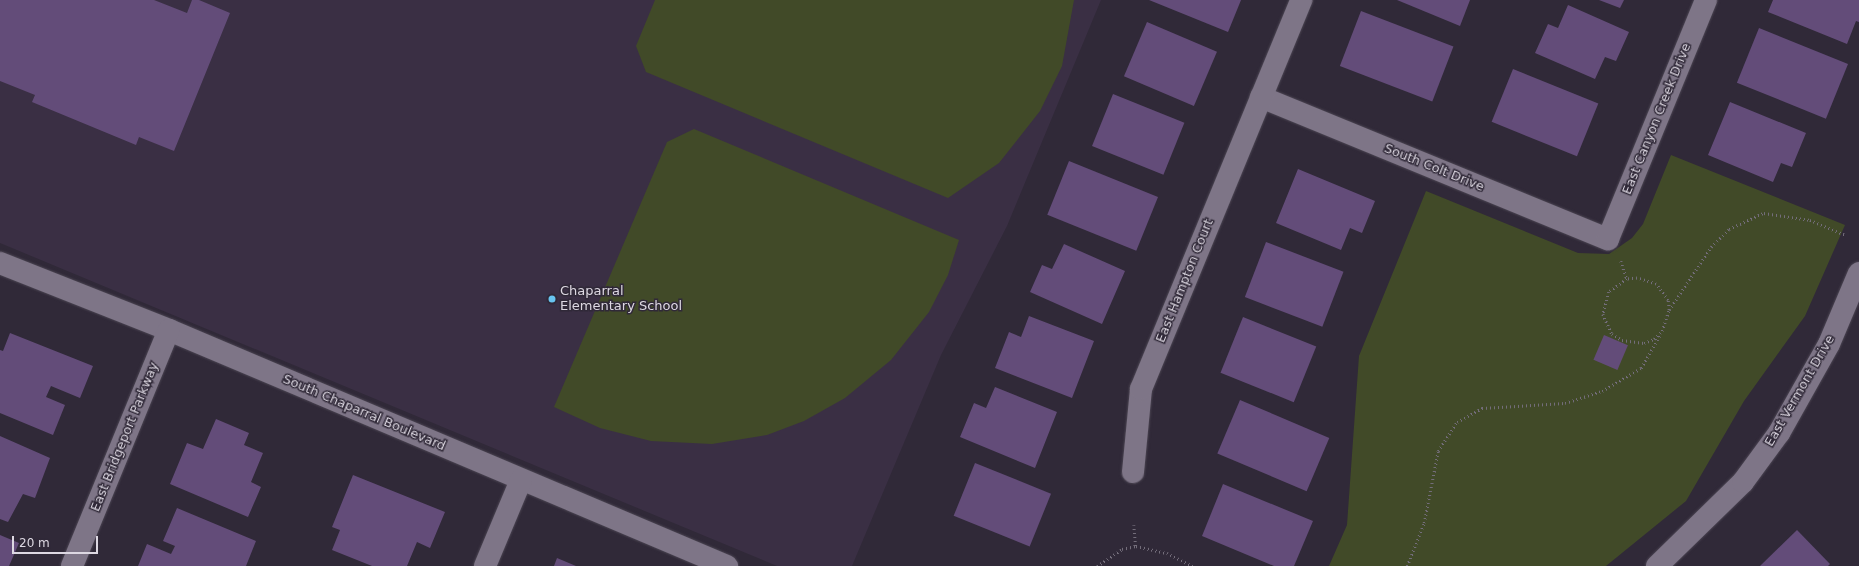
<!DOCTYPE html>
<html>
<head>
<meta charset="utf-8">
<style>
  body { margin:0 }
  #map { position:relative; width:1859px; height:566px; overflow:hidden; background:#302938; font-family:"DejaVu Sans",sans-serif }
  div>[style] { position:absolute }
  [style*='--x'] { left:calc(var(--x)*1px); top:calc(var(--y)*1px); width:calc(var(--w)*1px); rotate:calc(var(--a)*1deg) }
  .built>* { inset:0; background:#3a2f44 }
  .green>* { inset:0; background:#414a28 }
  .building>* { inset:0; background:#634c79; transform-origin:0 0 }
  .path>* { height:2.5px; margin-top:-1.25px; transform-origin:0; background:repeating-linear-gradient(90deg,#736d7a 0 1px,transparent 0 4px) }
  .roads { filter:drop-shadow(0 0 1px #4b4552) drop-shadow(0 0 1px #4b4552) }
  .minor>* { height:22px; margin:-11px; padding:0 11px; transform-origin:11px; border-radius:11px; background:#7e7587 }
  .dots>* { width:11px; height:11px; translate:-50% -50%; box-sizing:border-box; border:2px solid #302938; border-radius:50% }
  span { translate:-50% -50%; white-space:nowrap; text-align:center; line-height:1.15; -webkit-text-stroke:3px #302938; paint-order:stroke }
  .street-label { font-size:13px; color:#ddd8e2 }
  .poi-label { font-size:13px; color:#ddd8e2 }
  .left { translate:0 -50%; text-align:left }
  .scale { position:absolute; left:12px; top:536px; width:86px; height:18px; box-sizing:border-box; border:2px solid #ddd8e2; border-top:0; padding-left:5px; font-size:12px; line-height:14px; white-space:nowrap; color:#ddd8e2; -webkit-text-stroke:3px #302938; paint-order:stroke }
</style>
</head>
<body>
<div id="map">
  <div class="built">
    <i style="clip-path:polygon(0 0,1101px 0,1007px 226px,941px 355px,852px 566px,777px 566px,0 243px)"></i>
  </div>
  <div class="green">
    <i style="clip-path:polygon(655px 0,1074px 0,1062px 66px,1040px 111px,999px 163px,948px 198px,646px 72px,636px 46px)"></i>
    <i style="clip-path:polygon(694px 129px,959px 240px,948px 275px,929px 312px,891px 360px,845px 398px,804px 421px,767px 435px,712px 444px,651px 441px,600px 428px,554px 407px,667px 142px)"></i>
    <i style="clip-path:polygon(1671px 155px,1845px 225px,1805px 316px,1744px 401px,1686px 501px,1606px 566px,1329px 566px,1347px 525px,1359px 356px,1426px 191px,1578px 253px,1609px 254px,1632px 238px,1643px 224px)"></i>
  </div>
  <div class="building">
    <i style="clip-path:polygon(0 0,154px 0,187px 13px,192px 0,199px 0,230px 13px,174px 151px,139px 137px,136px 145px,32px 102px,35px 95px,0 81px)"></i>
    <i style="clip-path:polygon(1149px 0,1241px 0,1228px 32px)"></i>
    <i style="clip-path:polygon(1397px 0,1470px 0,1460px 26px)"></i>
    <i style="clip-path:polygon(1599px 0,1624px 0,1620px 8px)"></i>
    <i style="clip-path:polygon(1773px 0,1859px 0,1859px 22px,1856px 21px,1847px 44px,1768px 12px)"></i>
    <i style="clip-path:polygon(1568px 5px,1629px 32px,1616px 61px,1605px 57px,1595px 79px,1535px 53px,1548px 24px,1558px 28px)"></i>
    <i style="left:1361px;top:11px;width:99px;height:59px;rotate:21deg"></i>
    <i style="left:1147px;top:22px;width:76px;height:59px;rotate:23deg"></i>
    <i style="left:1759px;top:28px;width:96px;height:59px;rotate:22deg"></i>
    <i style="left:1513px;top:69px;width:92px;height:57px;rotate:22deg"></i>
    <i style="left:1113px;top:94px;width:77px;height:56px;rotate:22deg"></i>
    <i style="clip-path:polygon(1730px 102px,1806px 133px,1792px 167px,1781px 163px,1773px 182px,1708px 155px)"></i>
    <i style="left:1069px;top:161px;width:96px;height:58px;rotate:22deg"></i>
    <i style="clip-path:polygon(1298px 169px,1375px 201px,1362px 233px,1350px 228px,1341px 250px,1276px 223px)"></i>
    <i style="left:1266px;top:242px;width:83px;height:59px;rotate:21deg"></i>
    <i style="clip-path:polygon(1064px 244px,1125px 271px,1102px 324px,1030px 292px,1042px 265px,1052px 269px)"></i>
    <i style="clip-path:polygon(1029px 316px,1094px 341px,1072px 398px,995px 368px,1009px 332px,1021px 337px)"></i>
    <i style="left:1243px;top:317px;width:79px;height:60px;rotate:22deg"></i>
    <i style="clip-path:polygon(10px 333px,93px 366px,80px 398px,51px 386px,46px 397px,65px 405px,53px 435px,0 413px,0 350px,3px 351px)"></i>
    <i style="left:1604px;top:335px;width:26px;height:27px;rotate:23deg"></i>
    <i style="clip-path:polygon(995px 387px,1057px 412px,1035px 468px,960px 437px,974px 403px,986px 408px)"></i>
    <i style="left:1240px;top:400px;width:97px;height:58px;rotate:23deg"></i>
    <i style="clip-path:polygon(216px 419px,249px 433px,244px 445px,263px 453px,251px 482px,261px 487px,248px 517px,170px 484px,187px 443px,203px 449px)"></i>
    <i style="clip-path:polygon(0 436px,50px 458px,35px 498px,23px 494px,8px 522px,0 519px)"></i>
    <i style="left:975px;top:463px;width:82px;height:57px;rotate:22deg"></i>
    <i style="clip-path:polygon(353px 475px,445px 512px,430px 548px,417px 542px,407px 566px,372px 566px,332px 550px,340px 530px,332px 527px)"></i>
    <i style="clip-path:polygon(1223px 484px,1313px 521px,1294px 566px,1274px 566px,1202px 536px)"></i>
    <i style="clip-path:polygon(177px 508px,256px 541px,246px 566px,138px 566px,147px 544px,171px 554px,175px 546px,163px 541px)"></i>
    <i style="clip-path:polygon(1797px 530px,1830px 564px,1828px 566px,1760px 566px)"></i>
    <i style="clip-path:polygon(0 535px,19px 543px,9px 566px,0 566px)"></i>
    <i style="clip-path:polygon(557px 558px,576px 566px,554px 566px)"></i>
  </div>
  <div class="path">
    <i style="--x:1621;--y:261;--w:19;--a:72"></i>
    <i style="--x:1669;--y:310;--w:10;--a:-96"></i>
    <i style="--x:1668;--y:300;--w:20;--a:-127"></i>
    <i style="--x:1656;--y:284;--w:20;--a:-162"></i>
    <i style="--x:1637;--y:278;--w:10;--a:174"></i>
    <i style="--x:1627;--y:279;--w:22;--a:144"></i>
    <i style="--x:1609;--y:292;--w:23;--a:105"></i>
    <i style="--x:1603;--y:314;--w:22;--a:66"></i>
    <i style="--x:1612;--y:334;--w:12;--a:31"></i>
    <i style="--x:1622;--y:340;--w:22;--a:8"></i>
    <i style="--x:1644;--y:343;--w:11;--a:-22"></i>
    <i style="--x:1654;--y:339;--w:11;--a:-45"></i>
    <i style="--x:1662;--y:331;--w:22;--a:-72"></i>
    <i style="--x:1669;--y:310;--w:76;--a:-56.3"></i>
    <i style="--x:1711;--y:247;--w:25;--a:-45"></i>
    <i style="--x:1729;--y:229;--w:38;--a:-25"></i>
    <i style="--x:1764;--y:213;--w:47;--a:8.7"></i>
    <i style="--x:1810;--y:220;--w:38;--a:23"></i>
    <i style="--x:1134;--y:525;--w:21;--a:85"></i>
    <i style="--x:1097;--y:566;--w:30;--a:-34"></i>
    <i style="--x:1122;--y:549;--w:14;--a:-12"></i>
    <i style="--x:1136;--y:546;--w:32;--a:13"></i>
    <i style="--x:1167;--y:553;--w:29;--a:27"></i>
    <i style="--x:1407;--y:566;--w:46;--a:-68.4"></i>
    <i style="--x:1424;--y:523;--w:73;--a:-79"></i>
    <i style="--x:1438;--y:451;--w:35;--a:-57"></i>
    <i style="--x:1457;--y:422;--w:29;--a:-29"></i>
    <i style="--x:1482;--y:408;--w:83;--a:-3.4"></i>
    <i style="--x:1565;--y:403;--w:39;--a:-18"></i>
    <i style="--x:1602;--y:391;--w:45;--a:-30.5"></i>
    <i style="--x:1641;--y:368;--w:39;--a:-60"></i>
  </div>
  <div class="roads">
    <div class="minor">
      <i style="--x:1261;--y:97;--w:375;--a:22.3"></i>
      <i style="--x:1608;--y:239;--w:258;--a:-67.7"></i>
      <i style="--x:0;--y:263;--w:182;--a:21.6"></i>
      <i style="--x:169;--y:330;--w:606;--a:22.93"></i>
      <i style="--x:1133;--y:472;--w:83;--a:-84.5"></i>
      <i style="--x:1141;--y:389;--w:421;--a:-67.6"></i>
      <i style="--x:72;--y:566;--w:255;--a:-67.7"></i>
      <i style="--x:485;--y:566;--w:93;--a:-67.3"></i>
      <i style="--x:1657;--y:566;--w:120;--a:-44.3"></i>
      <i style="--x:1743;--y:482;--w:61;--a:-53.7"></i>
      <i style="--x:1779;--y:433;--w:102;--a:-60.7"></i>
      <i style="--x:1829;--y:344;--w:77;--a:-67.1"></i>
    </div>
  </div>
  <div class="dots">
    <i style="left:552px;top:299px;background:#68c4f0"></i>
  </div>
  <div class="street-label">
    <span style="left:1657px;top:119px;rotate:-68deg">East Canyon Creek Drive</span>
    <span style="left:1434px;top:168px;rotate:22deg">South Colt Drive</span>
    <span style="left:1185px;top:281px;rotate:-68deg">East Hampton Court</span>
    <span style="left:1800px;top:391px;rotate:-60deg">East Vermont Drive</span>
    <span style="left:364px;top:413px;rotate:23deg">South Chaparral Boulevard</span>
    <span style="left:125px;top:437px;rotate:-68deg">East Bridgeport Parkway</span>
  </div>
  <div class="poi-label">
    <span class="left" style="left:560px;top:299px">Chaparral<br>Elementary School</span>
  </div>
  <div class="scale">20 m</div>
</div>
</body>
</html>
